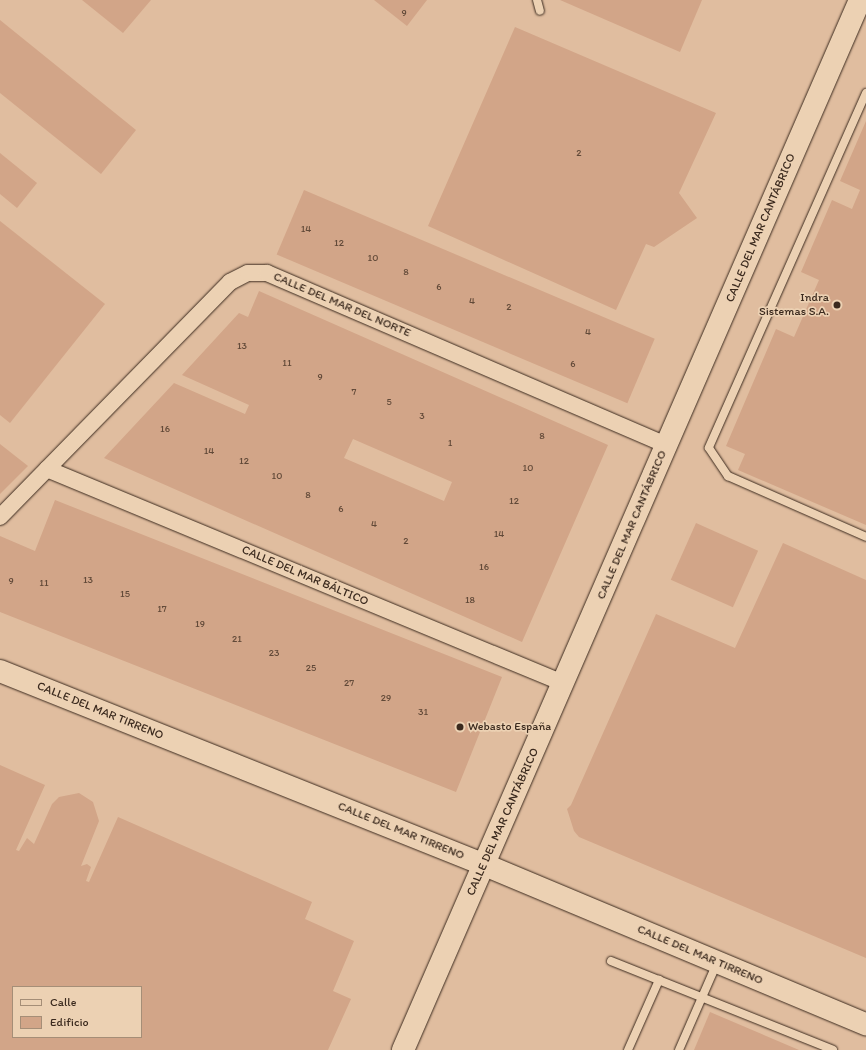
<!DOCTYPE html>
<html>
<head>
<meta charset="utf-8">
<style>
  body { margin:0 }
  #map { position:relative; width:866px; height:1050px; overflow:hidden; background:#eacbad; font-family:Itim,sans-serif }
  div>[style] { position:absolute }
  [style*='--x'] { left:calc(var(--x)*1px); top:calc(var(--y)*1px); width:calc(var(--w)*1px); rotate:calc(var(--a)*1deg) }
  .built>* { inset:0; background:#e0bd9f }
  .building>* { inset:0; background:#d2a588; transform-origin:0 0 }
  .roads { filter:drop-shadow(0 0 1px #3b2a1e) drop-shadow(0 0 1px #3b2a1e) }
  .lane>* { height:8px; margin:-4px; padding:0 4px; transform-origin:4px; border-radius:4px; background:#ecd1b3 }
  .street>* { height:16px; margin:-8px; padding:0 8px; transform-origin:8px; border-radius:8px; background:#ecd1b3 }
  .secondary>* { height:22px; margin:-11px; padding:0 11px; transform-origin:11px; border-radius:11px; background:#ecd1b3 }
  .dots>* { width:11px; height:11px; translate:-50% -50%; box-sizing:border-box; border:2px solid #ecd1b3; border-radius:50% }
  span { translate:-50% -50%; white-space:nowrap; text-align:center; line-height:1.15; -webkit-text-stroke:3.5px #ecd1b3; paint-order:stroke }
  .number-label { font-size:10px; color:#614938 }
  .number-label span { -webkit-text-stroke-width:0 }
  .street-label { font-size:12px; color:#3b2a1e }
  .poi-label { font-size:12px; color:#3b2a1e }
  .right { translate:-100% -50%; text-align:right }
  .left { translate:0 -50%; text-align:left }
  .legend { position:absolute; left:12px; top:986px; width:130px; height:52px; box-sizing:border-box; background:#ecd1b3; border:1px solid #a58e77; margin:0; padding:5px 7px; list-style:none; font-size:12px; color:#3b2a1e }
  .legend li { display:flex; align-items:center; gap:8px; height:20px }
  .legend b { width:20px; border:1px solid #a58e77 }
</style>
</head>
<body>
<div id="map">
  <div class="built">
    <i style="clip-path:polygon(evenodd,0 0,866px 0,866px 1050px,0 1050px,0 0,13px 987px,141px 987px,141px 1037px,13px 1037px,13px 987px)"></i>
  </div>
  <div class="building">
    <i style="clip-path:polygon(82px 0,151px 0,123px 33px)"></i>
    <i style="clip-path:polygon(374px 0,427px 0,407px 26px)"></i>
    <i style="clip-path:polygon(560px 0,702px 0,680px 52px)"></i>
    <i style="clip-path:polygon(0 20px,136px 130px,101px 174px,0 93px)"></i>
    <i style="clip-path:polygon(515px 27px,716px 113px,679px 193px,697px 218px,654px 247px,646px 244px,616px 310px,428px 226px)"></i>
    <i style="clip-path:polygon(866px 121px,866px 525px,738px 470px,745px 454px,726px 446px,776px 329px,794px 337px,819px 280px,801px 272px,832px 200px,852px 209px,860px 190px,840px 181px)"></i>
    <i style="clip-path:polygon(0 153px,37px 183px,17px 208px,0 194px)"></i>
    <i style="left:304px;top:190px;width:381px;height:70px;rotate:23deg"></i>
    <i style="clip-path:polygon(0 221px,105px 304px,10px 423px,0 415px)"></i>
    <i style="clip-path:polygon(evenodd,259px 291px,608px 445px,522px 642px,104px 458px,174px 383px,245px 414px,249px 405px,182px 375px,239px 313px,248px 317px,259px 291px,353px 439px,452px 482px,444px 501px,344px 458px,353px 439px)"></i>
    <i style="clip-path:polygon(0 444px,28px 466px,0 494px)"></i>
    <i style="clip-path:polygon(55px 500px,502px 677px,456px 792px,0 612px,0 536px,35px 551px)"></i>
    <i style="left:696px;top:523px;width:68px;height:62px;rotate:24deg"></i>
    <i style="clip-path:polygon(783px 543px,866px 580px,866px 958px,579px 837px,574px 831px,567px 809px,571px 805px,656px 614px,735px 648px)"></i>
    <i style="clip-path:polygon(evenodd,0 765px,45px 785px,16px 850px,19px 851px,27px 838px,34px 844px,52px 804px,59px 797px,79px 793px,93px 802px,99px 821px,81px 866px,87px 864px,91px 867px,86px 881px,89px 882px,118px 817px,312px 902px,305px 919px,354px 941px,333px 991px,351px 999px,328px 1050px,0 1050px,0 765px,13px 987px,141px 987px,141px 1037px,13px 1037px,13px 987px)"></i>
    <i style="clip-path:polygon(710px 1012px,799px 1050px,694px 1050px)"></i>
  </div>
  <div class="roads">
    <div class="lane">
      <i style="--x:537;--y:0;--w:11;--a:75"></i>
      <i style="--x:866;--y:93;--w:388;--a:113.9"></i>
      <i style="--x:709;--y:448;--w:34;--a:56"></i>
      <i style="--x:728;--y:476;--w:151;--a:23.8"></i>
      <i style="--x:611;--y:961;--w:239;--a:21.8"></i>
      <i style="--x:628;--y:1050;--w:77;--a:-66.1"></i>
      <i style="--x:679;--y:1050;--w:95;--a:-66.4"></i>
    </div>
    <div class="street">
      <i style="--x:47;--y:469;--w:559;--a:22.53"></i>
      <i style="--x:0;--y:517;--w:329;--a:-45.6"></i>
      <i style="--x:230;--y:282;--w:20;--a:-27"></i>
      <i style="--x:248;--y:273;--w:19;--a:0"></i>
      <i style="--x:267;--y:273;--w:435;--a:23.3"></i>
    </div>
    <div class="secondary">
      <i style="--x:0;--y:671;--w:522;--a:21.8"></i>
      <i style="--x:485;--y:865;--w:413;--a:22.7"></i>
      <i style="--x:403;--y:1050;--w:1145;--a:-66.48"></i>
    </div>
  </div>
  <div class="dots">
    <i style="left:837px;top:305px;background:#3b2a1e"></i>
    <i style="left:460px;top:727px;background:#3b2a1e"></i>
  </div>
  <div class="number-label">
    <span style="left:404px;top:13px">9</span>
    <span style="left:579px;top:153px">2</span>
    <span style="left:306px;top:229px">14</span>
    <span style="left:339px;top:243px">12</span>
    <span style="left:373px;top:258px">10</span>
    <span style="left:406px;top:272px">8</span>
    <span style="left:439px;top:287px">6</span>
    <span style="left:472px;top:301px">4</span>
    <span style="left:509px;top:307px">2</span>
    <span style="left:588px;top:332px">4</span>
    <span style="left:242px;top:346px">13</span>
    <span style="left:287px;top:363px">11</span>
    <span style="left:573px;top:364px">6</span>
    <span style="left:320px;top:377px">9</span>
    <span style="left:354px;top:392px">7</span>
    <span style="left:389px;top:402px">5</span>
    <span style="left:422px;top:416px">3</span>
    <span style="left:165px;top:429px">16</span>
    <span style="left:542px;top:436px">8</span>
    <span style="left:450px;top:443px">1</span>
    <span style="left:209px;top:451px">14</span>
    <span style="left:244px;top:461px">12</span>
    <span style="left:528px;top:468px">10</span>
    <span style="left:277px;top:476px">10</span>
    <span style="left:308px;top:495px">8</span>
    <span style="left:514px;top:501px">12</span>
    <span style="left:341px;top:509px">6</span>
    <span style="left:374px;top:524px">4</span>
    <span style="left:499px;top:534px">14</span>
    <span style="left:406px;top:541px">2</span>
    <span style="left:484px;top:567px">16</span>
    <span style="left:88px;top:580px">13</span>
    <span style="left:11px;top:581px">9</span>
    <span style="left:44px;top:583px">11</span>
    <span style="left:125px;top:594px">15</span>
    <span style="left:470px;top:600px">18</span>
    <span style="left:162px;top:609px">17</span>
    <span style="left:200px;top:624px">19</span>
    <span style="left:237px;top:639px">21</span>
    <span style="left:274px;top:653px">23</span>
    <span style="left:311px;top:668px">25</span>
    <span style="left:349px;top:683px">27</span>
    <span style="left:386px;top:698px">29</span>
    <span style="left:423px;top:712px">31</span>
  </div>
  <div class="street-label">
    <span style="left:761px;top:228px;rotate:-67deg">CALLE DEL MAR CANTÁBRICO</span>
    <span style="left:342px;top:305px;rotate:23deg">CALLE DEL MAR DEL NORTE</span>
    <span style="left:632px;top:525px;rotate:-67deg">CALLE DEL MAR CANTÁBRICO</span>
    <span style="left:305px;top:576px;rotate:23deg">CALLE DEL MAR BÁLTICO</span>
    <span style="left:100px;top:711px;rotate:22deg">CALLE DEL MAR TIRRENO</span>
    <span style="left:503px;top:822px;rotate:-66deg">CALLE DEL MAR CANTÁBRICO</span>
    <span style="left:401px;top:831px;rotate:22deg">CALLE DEL MAR TIRRENO</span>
    <span style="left:700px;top:955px;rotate:23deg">CALLE DEL MAR TIRRENO</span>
  </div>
  <div class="poi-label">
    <span class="right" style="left:829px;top:305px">Indra<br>Sistemas S.A.</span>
    <span class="left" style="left:468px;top:727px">Webasto España</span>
  </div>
  <ul class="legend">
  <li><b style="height:5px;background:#ecd1b3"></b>Calle</li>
  <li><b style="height:11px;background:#d2a588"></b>Edificio</li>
  </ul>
</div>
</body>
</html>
